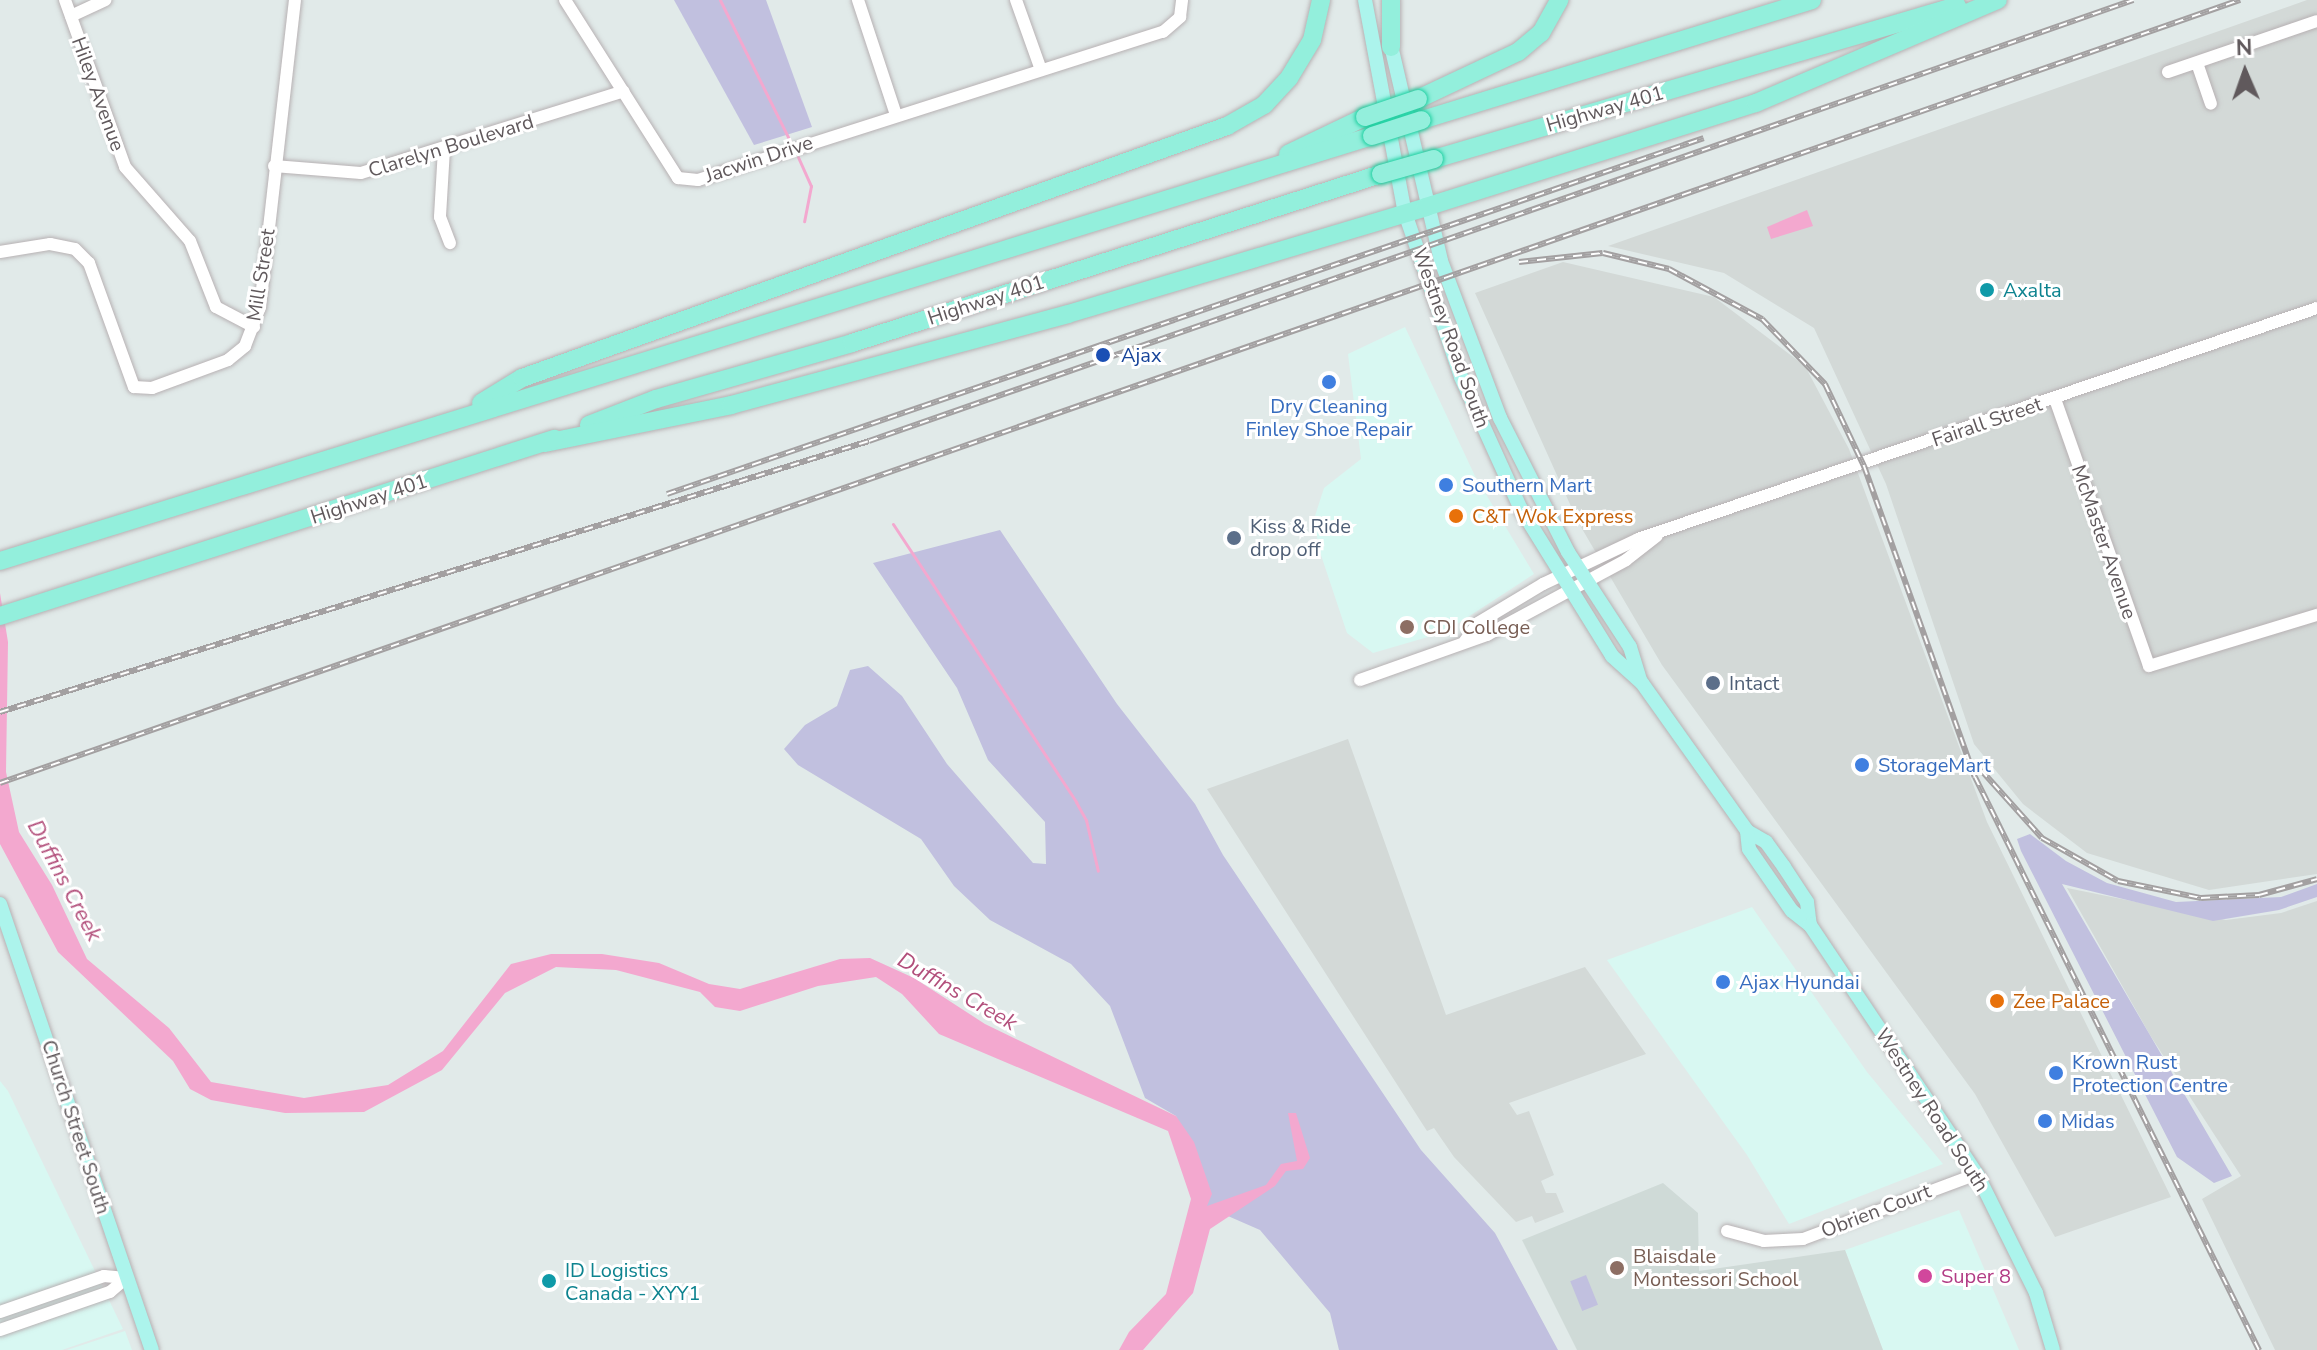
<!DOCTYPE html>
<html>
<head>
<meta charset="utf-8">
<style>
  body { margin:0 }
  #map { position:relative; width:2317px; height:1350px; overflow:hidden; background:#e1eae9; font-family:"Nunito Sans",sans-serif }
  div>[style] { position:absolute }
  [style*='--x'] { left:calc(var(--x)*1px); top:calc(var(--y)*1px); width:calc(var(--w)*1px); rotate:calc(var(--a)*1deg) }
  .commercial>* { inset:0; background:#d8f8f2 }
  .industrial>* { inset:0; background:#d3d9d7 }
  .education>* { inset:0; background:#cfdad7 }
  .green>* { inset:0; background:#c1c0df; transform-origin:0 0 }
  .water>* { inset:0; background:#f3a8cf }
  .stream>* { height:3px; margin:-1.5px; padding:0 1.5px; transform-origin:1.5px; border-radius:1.5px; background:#f3a8cf }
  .roads { filter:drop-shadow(0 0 2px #b7b1b3) drop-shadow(0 0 2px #b7b1b3) }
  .minor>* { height:12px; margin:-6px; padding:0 6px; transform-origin:6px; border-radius:6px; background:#fff }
  .major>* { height:14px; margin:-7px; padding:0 7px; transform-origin:7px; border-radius:7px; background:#acf4ec }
  .highway>* { height:18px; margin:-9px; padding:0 9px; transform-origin:9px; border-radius:9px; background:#93efdc }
  .rail>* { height:6px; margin-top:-3px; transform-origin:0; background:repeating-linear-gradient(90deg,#fff 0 9px,#a3a0a1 0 18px); box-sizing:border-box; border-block:2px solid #a3a0a1 }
  .bridges { filter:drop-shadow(0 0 2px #1ccf9f) drop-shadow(0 0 2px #1ccf9f) }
  .highway-bridge>* { height:18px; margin:-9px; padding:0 9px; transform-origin:9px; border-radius:9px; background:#93efdc }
  .dots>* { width:22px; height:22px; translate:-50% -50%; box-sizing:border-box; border:4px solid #fff; border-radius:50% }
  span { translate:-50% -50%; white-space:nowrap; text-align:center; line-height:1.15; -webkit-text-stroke:6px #fff; paint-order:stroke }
  .street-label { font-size:20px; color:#60595c }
  .culture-label { font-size:20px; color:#0d838f }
  .left { translate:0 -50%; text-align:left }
  .transit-label { font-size:20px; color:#164399 }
  .shop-label { font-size:20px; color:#366cbe }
  .food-label { font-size:20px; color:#c56008 }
  .service-label { font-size:20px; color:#4e5e75 }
  .education-label { font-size:20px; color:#785e54 }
  .hotel-label { font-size:20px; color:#b23c85 }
  .water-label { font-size:22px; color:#b24f7b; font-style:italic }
  .north { position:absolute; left:2205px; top:32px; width:80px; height:80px; -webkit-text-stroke:6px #fff; paint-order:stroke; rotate:358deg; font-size:22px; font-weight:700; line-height:32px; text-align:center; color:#60595c }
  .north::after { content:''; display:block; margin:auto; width:28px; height:36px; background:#60595c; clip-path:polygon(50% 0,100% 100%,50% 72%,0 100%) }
</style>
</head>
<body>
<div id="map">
  <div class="commercial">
    <i style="clip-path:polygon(1405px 327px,1475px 476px,1534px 574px,1445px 632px,1373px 653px,1347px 633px,1319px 549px,1314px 519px,1324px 488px,1361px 459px,1348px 354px)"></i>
    <i style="clip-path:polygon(1752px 907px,1867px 1072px,1943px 1164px,1789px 1224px,1747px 1155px,1607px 960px)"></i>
    <i style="clip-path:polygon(0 1081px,8px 1091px,123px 1329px,62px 1350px,0 1350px)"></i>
    <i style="clip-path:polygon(1959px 1210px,2019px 1350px,1883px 1350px,1845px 1250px)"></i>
    <i style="clip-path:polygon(125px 1331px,132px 1350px,67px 1350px)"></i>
  </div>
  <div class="industrial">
    <i style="clip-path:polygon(2307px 0,2317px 0,2317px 874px,2209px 890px,2087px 853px,2023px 804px,1974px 744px,1886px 484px,1814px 328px,1724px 273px,1608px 246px)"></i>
    <i style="clip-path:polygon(1563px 262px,1714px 297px,1805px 366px,1849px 449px,1987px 822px,2171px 1197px,2055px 1237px,1975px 1094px,1662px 665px,1578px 522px,1475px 293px)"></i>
    <i style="clip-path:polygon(1348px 739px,1446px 1015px,1585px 967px,1646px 1054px,1509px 1103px,1517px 1115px,1529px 1111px,1554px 1175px,1541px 1181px,1546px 1193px,1556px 1193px,1564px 1212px,1535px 1223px,1532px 1216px,1516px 1222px,1454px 1157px,1434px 1128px,1427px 1131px,1207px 789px)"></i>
    <i style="clip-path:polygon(2067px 888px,2226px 920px,2281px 913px,2317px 901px,2317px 1350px,2275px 1350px,2202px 1199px,2241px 1176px,2150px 1035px)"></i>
  </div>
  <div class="education">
    <i style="clip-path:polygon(1663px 1183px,1698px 1213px,1699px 1271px,1845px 1250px,1883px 1350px,1577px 1350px,1522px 1240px)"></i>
  </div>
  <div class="green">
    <i style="clip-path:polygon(674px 0,766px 0,812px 127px,754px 145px)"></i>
    <i style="clip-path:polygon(1000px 530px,1117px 704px,1195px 804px,1223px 855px,1421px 1150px,1495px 1233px,1558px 1350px,1339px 1350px,1330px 1313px,1260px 1230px,1205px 1206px,1176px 1116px,1145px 1098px,1110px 1006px,1071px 964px,990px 920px,954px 886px,921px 839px,798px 765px,784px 749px,805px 725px,837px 706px,850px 670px,868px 666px,902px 696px,947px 764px,1033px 863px,1046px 864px,1045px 822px,988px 760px,957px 688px,873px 563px)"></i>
    <i style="clip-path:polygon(2030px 834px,2066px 861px,2107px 883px,2176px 902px,2281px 897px,2317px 884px,2317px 897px,2279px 910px,2213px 921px,2062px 884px,2232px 1176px,2214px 1183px,2177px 1157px,2021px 851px,2017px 839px)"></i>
    <i style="left:1586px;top:1275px;width:32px;height:17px;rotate:68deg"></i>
  </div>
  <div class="water">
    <i style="clip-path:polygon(1807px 210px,1813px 226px,1771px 239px,1767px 227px)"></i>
    <i style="clip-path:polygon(0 593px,8px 642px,6px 772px,19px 832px,52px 885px,87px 959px,169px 1028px,211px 1082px,304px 1098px,388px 1085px,443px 1051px,511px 964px,551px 954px,602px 954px,659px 963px,709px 984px,740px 989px,840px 959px,870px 958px,914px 978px,985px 1024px,1176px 1116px,1194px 1142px,1212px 1194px,1207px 1206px,1266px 1185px,1281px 1164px,1297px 1161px,1288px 1113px,1296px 1113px,1310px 1158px,1303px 1169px,1286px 1171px,1275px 1186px,1210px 1229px,1193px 1293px,1143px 1350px,1119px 1350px,1129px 1332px,1166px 1294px,1191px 1199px,1168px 1131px,939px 1034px,902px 994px,876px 977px,818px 986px,740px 1011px,715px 1007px,700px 992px,616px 970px,556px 967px,505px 993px,442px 1070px,364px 1112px,285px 1113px,211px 1100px,190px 1089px,173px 1061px,58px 952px,0 844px)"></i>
  </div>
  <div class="stream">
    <i style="--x:720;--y:0;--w:157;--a:63.6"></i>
    <i style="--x:798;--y:157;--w:32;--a:66"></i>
    <i style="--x:811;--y:186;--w:36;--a:101"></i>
    <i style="--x:893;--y:524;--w:333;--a:56.6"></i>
    <i style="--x:1076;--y:802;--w:21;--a:61"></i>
    <i style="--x:1086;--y:820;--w:52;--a:76.8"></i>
  </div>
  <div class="roads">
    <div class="minor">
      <i style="--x:65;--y:0;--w:177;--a:70.2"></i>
      <i style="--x:125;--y:167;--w:98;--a:48.7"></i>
      <i style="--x:190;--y:241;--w:71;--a:68.5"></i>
      <i style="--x:216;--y:307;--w:43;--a:27.8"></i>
      <i style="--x:565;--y:0;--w:211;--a:57.6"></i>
      <i style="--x:678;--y:178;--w:20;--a:6"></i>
      <i style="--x:698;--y:180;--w:488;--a:-17.7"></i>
      <i style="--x:1163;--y:32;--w:23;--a:-41"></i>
      <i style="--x:1180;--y:17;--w:17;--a:-83"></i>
      <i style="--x:858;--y:0;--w:121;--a:71.7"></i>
      <i style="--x:1016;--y:0;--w:74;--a:70.3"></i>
      <i style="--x:71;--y:16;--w:38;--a:-25"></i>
      <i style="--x:2197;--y:63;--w:43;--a:71.1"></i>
      <i style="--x:2168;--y:72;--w:157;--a:-18.9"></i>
      <i style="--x:444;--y:149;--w:68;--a:93.4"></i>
      <i style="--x:440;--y:217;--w:28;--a:69"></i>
      <i style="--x:274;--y:166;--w:87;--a:4.6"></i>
      <i style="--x:361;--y:173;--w:275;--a:-17.3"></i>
      <i style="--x:0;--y:252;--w:51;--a:-9.1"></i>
      <i style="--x:50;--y:244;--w:25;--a:11"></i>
      <i style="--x:75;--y:249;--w:20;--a:45"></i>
      <i style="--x:89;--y:263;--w:132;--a:70.1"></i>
      <i style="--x:134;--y:387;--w:18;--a:3"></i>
      <i style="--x:152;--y:388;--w:81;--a:-20.2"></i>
      <i style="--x:228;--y:360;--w:22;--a:-39"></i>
      <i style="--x:245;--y:346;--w:42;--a:-69"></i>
      <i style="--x:260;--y:307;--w:309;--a:-83.5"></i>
      <i style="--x:2055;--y:399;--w:283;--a:70.6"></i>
      <i style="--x:2149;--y:666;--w:176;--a:-16.9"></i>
      <i style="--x:1465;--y:641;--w:22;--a:-54"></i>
      <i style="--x:1478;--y:623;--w:76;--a:-31"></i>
      <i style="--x:1543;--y:584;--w:105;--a:-25.3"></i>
      <i style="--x:1638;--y:539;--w:717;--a:-18.79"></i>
      <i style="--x:1360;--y:680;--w:135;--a:-19.5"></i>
      <i style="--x:1487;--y:635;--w:158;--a:-28.3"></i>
      <i style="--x:1626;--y:560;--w:39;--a:-38"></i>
      <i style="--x:1727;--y:1231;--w:38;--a:15"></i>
      <i style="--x:1764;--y:1241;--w:39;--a:-3"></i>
      <i style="--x:1803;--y:1239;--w:186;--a:-20.5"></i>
      <i style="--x:0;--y:1312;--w:110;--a:-19.1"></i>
      <i style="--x:104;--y:1276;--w:22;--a:5"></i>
      <i style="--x:0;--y:1330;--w:116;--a:-19.1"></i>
      <i style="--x:110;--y:1292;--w:21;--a:-41"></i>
    </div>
    <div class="major">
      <i style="--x:1365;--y:0;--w:217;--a:79.4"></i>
      <i style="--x:1405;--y:213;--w:173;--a:71.1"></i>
      <i style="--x:1461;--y:377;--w:145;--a:65.6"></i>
      <i style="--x:1521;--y:509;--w:173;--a:58.2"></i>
      <i style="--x:1612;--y:656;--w:40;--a:42"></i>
      <i style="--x:1642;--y:683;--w:181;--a:54.6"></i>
      <i style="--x:1747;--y:831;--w:22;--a:30"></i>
      <i style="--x:1766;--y:842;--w:31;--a:54"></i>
      <i style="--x:1784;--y:867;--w:42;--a:56.7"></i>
      <i style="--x:1807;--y:902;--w:23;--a:83"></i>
      <i style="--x:1389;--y:37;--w:230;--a:76.9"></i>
      <i style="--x:1441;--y:261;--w:168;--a:69.4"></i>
      <i style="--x:1500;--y:418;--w:150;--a:63.1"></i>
      <i style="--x:1568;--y:552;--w:113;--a:56.9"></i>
      <i style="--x:1630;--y:647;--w:34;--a:73"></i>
      <i style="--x:1747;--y:831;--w:18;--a:84"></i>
      <i style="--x:1749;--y:849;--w:75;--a:55.3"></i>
      <i style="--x:1792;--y:911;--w:23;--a:38"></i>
      <i style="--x:1810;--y:925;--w:300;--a:56.2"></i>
      <i style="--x:1977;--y:1174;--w:133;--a:63.6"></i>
      <i style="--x:2036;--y:1293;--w:59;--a:73.4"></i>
      <i style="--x:0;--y:904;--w:471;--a:71.2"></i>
    </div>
    <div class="highway">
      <i style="--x:1391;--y:0;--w:47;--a:90"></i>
      <i style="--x:1418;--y:99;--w:110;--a:-25.2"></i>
      <i style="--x:1518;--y:52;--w:30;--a:-40"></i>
      <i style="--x:1541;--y:33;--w:38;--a:-61"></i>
      <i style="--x:1422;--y:120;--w:408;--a:-17.1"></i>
      <i style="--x:1288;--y:154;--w:85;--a:-25.7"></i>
      <i style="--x:1434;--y:159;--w:545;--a:-16.31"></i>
      <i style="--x:481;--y:403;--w:48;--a:-31.4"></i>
      <i style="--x:522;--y:378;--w:749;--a:-19.67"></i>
      <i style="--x:1227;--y:126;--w:43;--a:-29.6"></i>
      <i style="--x:1264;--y:105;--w:37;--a:-47"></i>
      <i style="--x:1289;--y:78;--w:44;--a:-58.8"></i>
      <i style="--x:1312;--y:40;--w:41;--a:-77.3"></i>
      <i style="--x:589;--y:425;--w:72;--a:-21.2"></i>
      <i style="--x:656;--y:399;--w:204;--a:-15.9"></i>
      <i style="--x:852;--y:343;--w:555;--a:-17.72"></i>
      <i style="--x:545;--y:443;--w:190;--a:-11.5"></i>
      <i style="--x:731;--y:405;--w:349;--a:-15.1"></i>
      <i style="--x:1068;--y:314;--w:374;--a:-16.6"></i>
      <i style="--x:1426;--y:207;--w:346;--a:-17.5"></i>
      <i style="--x:1756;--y:103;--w:263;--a:-23.1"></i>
      <i style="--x:0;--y:561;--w:1436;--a:-17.21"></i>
      <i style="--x:0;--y:616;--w:582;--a:-17.72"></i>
    </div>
  </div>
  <div class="rail">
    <i style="--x:1519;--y:262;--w:84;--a:-6.1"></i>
    <i style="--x:1603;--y:253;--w:68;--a:13.6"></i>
    <i style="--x:1669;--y:269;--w:106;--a:28.3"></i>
    <i style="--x:1762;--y:319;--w:91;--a:45.9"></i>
    <i style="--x:1825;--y:384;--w:91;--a:64.6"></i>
    <i style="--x:1864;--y:466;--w:330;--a:70.4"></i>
    <i style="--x:1975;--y:777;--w:640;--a:63.64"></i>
    <i style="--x:667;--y:494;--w:1096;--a:-18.95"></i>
    <i style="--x:0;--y:712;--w:910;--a:-17.32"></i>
    <i style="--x:869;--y:441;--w:1339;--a:-19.23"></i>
    <i style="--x:1981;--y:770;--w:91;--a:48.1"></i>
    <i style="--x:2042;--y:838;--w:87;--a:29.5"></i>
    <i style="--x:2118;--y:881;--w:85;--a:11.6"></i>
    <i style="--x:2201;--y:898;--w:58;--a:-3"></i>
    <i style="--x:2259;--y:895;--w:60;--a:-15.4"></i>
    <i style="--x:0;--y:783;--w:2373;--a:-19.27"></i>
  </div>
  <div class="bridges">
    <div class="highway-bridge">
      <i style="--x:1365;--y:117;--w:56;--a:-18.8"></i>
      <i style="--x:1372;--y:136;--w:52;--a:-17.7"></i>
      <i style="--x:1381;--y:174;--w:55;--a:-15.8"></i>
    </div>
  </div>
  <div class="dots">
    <i style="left:1987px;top:290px;background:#0f9aa8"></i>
    <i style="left:1103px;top:355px;background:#1a4fb4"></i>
    <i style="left:1329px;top:382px;background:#3f7fe0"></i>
    <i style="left:1446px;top:485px;background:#3f7fe0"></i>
    <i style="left:1456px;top:516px;background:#e8710a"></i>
    <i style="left:1234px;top:538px;background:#5c6f8a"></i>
    <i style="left:1407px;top:627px;background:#8d6e63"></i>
    <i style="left:1713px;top:683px;background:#5c6f8a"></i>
    <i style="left:1862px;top:765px;background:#3f7fe0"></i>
    <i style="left:1723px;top:982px;background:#3f7fe0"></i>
    <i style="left:1997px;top:1001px;background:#e8710a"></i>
    <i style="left:2056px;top:1073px;background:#3f7fe0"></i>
    <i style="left:2045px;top:1121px;background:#3f7fe0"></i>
    <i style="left:1617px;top:1268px;background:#8d6e63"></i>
    <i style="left:1925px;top:1276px;background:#d1479c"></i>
    <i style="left:549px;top:1281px;background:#0f9aa8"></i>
  </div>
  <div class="street-label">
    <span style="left:98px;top:94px;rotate:70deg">Hiley Avenue</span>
    <span style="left:1605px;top:109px;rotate:-16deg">Highway 401</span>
    <span style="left:451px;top:146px;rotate:-17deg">Clarelyn Boulevard</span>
    <span style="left:759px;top:159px;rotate:-18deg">Jacwin Drive</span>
    <span style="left:261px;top:275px;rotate:-81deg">Mill Street</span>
    <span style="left:986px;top:300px;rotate:-18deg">Highway 401</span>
    <span style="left:1451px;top:338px;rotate:70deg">Westney Road South</span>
    <span style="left:1987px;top:422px;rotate:-19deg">Fairall Street</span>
    <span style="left:369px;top:499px;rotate:-18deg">Highway 401</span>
    <span style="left:2104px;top:542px;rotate:71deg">McMaster Avenue</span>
    <span style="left:1932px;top:1110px;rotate:57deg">Westney Road South</span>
    <span style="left:76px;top:1127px;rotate:72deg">Church Street South</span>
    <span style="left:1876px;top:1211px;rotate:-21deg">Obrien Court</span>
  </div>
  <div class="culture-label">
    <span class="left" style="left:2003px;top:290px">Axalta</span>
    <span class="left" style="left:565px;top:1282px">ID Logistics<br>Canada - XYY1</span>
  </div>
  <div class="transit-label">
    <span class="left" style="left:1121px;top:355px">Ajax</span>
  </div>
  <div class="shop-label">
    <span style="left:1329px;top:418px">Dry Cleaning<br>Finley Shoe Repair</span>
    <span class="left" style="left:1462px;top:485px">Southern Mart</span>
    <span class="left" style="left:1878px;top:765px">StorageMart</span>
    <span class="left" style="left:1739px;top:982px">Ajax Hyundai</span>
    <span class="left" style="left:2072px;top:1074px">Krown Rust<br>Protection Centre</span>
    <span class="left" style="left:2061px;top:1121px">Midas</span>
  </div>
  <div class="food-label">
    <span class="left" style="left:1472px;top:516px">C&amp;T Wok Express</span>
    <span class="left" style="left:2013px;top:1001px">Zee Palace</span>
  </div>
  <div class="service-label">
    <span class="left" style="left:1250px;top:538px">Kiss &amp; Ride<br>drop off</span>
    <span class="left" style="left:1729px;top:683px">Intact</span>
  </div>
  <div class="education-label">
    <span class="left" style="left:1423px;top:627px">CDI College</span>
    <span class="left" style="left:1633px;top:1268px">Blaisdale<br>Montessori School</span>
  </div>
  <div class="hotel-label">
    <span class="left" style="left:1941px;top:1276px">Super 8</span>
  </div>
  <div class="water-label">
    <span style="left:64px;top:881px;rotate:62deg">Duffins Creek</span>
    <span style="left:957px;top:992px;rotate:30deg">Duffins Creek</span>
  </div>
  <div class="north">N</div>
</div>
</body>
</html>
